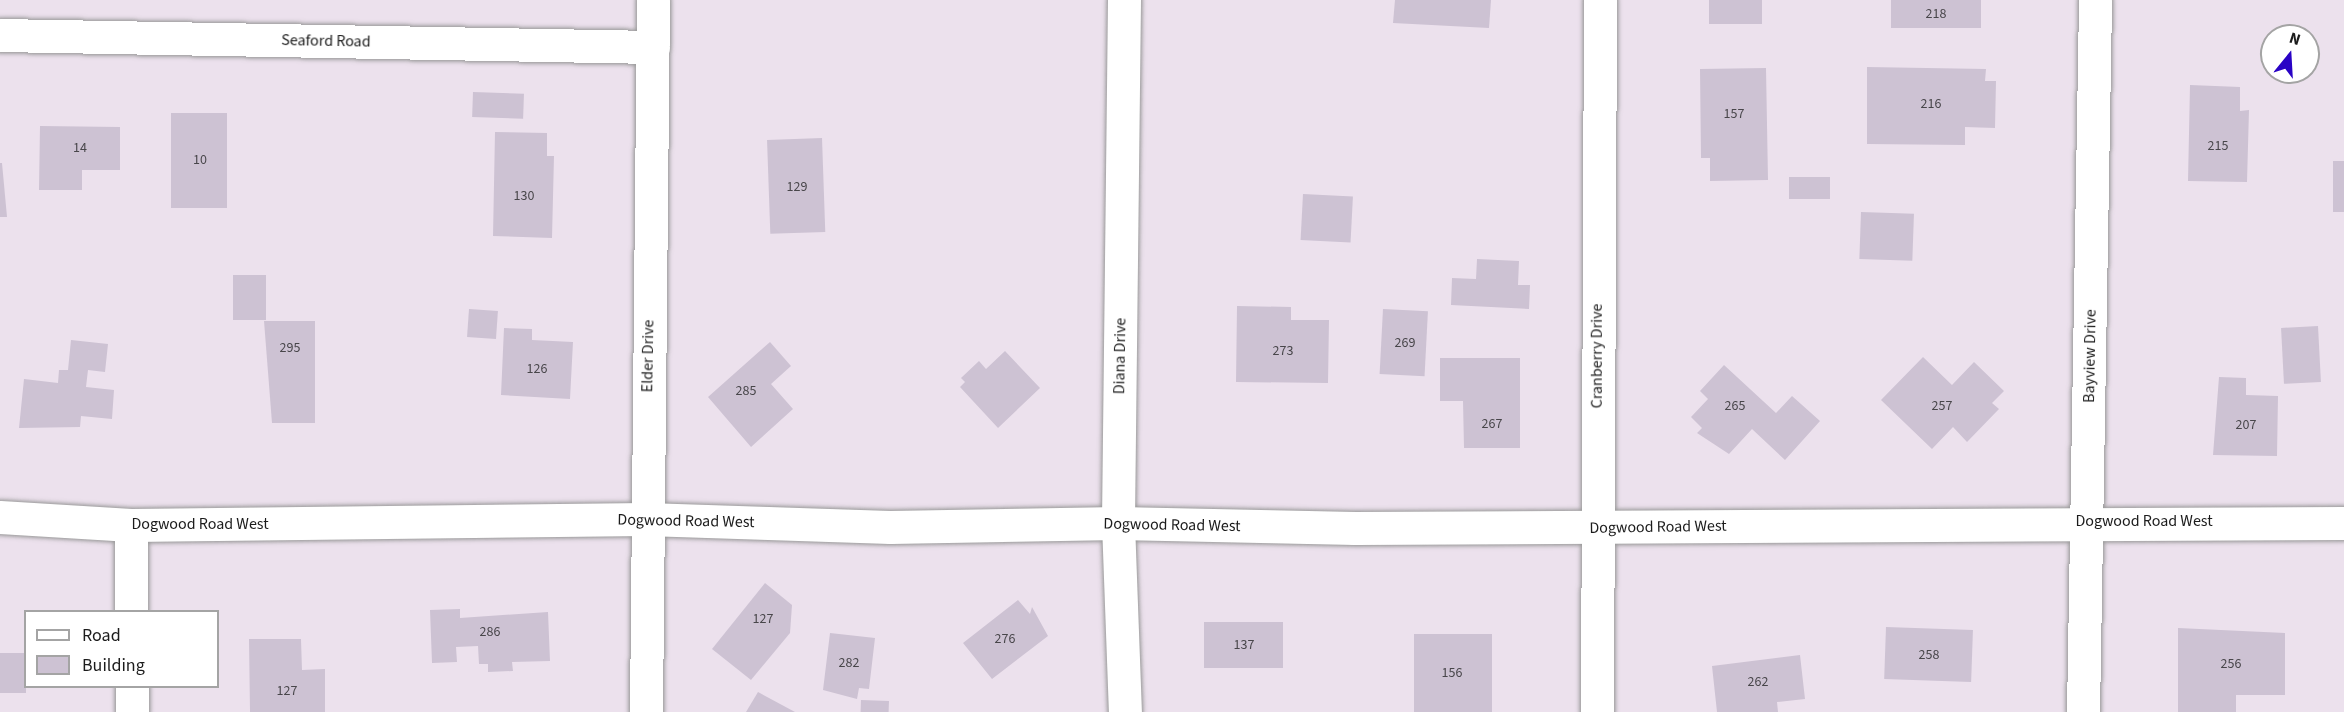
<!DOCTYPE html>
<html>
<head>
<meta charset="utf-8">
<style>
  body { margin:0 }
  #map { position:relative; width:2344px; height:712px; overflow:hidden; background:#ece1ed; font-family:"Source Sans 3",sans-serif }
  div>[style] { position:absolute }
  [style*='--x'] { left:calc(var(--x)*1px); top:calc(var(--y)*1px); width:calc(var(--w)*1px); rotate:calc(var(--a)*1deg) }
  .building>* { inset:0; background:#cdc2d3; transform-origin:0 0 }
  .roads { filter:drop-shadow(0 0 2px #999) drop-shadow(0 0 2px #999) }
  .street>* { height:33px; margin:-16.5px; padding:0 16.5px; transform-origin:16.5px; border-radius:16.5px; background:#fff }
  span { translate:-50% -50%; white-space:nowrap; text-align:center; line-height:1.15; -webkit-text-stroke:5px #fff; paint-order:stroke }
  .number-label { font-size:14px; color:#48464a }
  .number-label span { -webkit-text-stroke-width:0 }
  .street-label { font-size:16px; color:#1c1c1c }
  .legend { position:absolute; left:24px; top:610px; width:195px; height:78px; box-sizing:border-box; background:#fff; border:2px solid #a4a4a4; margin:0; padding:8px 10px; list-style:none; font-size:18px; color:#1c1c1c }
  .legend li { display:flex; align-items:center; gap:12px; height:30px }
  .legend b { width:30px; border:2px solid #a4a4a4 }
  .north { position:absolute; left:2260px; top:24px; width:60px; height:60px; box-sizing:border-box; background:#fff; border:2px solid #a4a4a4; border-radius:50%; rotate:18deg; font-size:16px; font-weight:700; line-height:24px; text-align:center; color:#1c1c1c }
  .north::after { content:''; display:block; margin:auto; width:21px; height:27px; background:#2a03c5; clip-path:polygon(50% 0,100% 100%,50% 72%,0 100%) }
</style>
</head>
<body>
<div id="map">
  <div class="building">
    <i style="clip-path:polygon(1395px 0,1491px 0,1489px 28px,1393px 23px)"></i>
    <i style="left:1709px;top:0;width:53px;height:24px"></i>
    <i style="left:1891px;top:0;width:90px;height:28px"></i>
    <i style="clip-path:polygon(1867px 67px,1986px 69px,1985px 81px,1996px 81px,1995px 128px,1965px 127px,1965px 145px,1867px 144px)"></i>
    <i style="clip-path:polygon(1766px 68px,1768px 180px,1710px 181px,1710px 158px,1701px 158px,1700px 69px)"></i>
    <i style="clip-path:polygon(2190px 85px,2240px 87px,2240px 111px,2249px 110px,2247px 182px,2188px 181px)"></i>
    <i style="left:473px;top:92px;width:51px;height:25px;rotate:2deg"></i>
    <i style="left:171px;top:113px;width:56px;height:95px"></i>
    <i style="clip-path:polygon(40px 126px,120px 127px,120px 170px,82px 170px,82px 190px,39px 190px)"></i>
    <i style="clip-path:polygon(495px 132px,547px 133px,547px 156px,554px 156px,552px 238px,493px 236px)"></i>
    <i style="left:822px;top:138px;width:94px;height:55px;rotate:88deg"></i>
    <i style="left:2333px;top:161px;width:11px;height:51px"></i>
    <i style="clip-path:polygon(0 163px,2px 163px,7px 217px,0 217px)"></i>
    <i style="left:1789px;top:177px;width:41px;height:22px"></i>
    <i style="left:1303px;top:194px;width:50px;height:46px;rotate:3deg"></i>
    <i style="left:1861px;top:212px;width:53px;height:47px;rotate:2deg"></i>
    <i style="clip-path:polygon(1477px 259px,1519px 261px,1518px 285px,1530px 285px,1529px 309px,1451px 305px,1452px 278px,1476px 279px)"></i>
    <i style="left:266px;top:275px;width:45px;height:33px;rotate:90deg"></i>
    <i style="clip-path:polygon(1237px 306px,1291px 307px,1291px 320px,1329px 320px,1328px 383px,1236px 382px)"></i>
    <i style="left:469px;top:309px;width:29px;height:28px;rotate:4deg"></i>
    <i style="left:1383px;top:309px;width:45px;height:65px;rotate:3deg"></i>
    <i style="clip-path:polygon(264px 321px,315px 321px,315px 423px,272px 423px)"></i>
    <i style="left:2318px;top:326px;width:56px;height:37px;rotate:87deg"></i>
    <i style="clip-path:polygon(504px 328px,532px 329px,532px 340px,573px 342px,570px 399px,501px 395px)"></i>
    <i style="clip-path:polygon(71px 340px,108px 344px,105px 372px,88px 370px,86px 387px,114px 390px,112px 419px,81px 416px,80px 427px,19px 428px,24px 379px,58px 383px,59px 370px,68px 370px)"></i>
    <i style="clip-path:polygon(770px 342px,791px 366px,771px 384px,793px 409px,751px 447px,708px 397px)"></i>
    <i style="clip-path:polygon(1005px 351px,1040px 388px,998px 428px,960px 387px,965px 382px,961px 378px,979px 361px,986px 369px)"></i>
    <i style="clip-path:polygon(1923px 357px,1952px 385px,1974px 362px,2004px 391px,1992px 403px,1999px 409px,1967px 442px,1953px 427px,1932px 449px,1881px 400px)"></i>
    <i style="clip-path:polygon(1440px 358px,1520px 358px,1520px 448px,1464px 448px,1463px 401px,1440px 401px)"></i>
    <i style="clip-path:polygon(1724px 365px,1776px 413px,1792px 396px,1820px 421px,1785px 460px,1752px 429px,1729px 454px,1697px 433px,1702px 428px,1691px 417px,1708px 399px,1700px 391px)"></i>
    <i style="clip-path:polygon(2219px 377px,2246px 378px,2246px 395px,2278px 396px,2277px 456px,2213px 455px)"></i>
    <i style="clip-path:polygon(765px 583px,792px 605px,790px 633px,751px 680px,712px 649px)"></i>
    <i style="clip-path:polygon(1018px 600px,1030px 614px,1032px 607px,1048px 636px,992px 679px,963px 643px)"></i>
    <i style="clip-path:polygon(460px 609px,460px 618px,548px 612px,550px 661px,512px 662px,513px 671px,488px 672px,488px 664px,479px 664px,478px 646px,456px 647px,457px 662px,432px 663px,430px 610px)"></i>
    <i style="left:1204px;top:622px;width:79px;height:46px"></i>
    <i style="left:1886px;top:627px;width:87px;height:52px;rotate:2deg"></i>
    <i style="clip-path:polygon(2178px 628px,2285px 633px,2285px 695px,2236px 695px,2236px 712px,2178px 712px)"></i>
    <i style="clip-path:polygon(830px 633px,875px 638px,869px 689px,859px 688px,857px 699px,823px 690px)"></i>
    <i style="left:1414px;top:634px;width:78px;height:78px"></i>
    <i style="clip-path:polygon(249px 639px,301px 639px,302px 670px,325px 669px,325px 712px,250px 712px)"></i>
    <i style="left:0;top:653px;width:26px;height:40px"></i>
    <i style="clip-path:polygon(1800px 655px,1805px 699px,1777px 702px,1778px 712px,1717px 712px,1712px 666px)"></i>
    <i style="clip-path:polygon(758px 692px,795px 712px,746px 712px)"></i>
    <i style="left:861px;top:700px;width:28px;height:12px;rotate:2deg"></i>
  </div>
  <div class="roads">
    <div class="street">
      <i style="--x:1124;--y:0;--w:523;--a:90.66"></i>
      <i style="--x:1118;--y:523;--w:189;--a:87.9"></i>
      <i style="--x:0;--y:35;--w:653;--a:1.05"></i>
      <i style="--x:0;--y:517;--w:131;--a:3.5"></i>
      <i style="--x:131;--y:525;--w:515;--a:-0.67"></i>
      <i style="--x:646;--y:519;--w:244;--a:1.9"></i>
      <i style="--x:890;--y:527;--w:228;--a:-1"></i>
      <i style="--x:1118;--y:523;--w:237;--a:1.2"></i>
      <i style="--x:1355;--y:528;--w:989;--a:-0.29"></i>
      <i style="--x:131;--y:525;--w:87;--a:90"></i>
      <i style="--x:132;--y:686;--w:26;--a:90"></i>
      <i style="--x:646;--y:712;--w:712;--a:-89.44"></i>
      <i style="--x:1597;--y:712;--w:712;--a:-89.76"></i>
      <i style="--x:2083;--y:712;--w:712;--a:-89.03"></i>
    </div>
  </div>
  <div class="number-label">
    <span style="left:1936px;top:14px">218</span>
    <span style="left:1931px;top:104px">216</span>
    <span style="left:1734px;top:114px">157</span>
    <span style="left:2218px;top:146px">215</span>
    <span style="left:80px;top:148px">14</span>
    <span style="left:200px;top:160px">10</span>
    <span style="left:797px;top:187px">129</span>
    <span style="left:524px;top:196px">130</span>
    <span style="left:1405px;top:343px">269</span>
    <span style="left:290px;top:348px">295</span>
    <span style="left:1283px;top:351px">273</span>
    <span style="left:537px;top:369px">126</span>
    <span style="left:746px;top:391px">285</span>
    <span style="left:1735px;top:406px">265</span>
    <span style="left:1942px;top:406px">257</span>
    <span style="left:1492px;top:424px">267</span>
    <span style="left:2246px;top:425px">207</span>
    <span style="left:763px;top:619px">127</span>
    <span style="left:490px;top:632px">286</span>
    <span style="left:1005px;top:639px">276</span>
    <span style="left:1244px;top:645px">137</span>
    <span style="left:1929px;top:655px">258</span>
    <span style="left:849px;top:663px">282</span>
    <span style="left:2231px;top:664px">256</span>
    <span style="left:1452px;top:673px">156</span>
    <span style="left:1758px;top:682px">262</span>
    <span style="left:287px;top:691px">127</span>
  </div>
  <div class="street-label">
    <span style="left:326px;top:41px;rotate:1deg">Seaford Road</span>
    <span style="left:648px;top:356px;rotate:-89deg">Elder Drive</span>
    <span style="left:1120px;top:356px;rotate:-89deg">Diana Drive</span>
    <span style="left:1597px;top:356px;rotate:-90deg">Cranberry Drive</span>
    <span style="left:2090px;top:356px;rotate:-89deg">Bayview Drive</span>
    <span style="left:686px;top:521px;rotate:1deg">Dogwood Road West</span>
    <span style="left:2144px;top:521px">Dogwood Road West</span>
    <span style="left:200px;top:524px">Dogwood Road West</span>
    <span style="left:1172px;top:525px;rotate:1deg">Dogwood Road West</span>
    <span style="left:1658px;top:527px;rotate:-1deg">Dogwood Road West</span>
  </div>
  <ul class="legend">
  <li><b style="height:8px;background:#fff"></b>Road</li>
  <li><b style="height:16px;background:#cdc2d3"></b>Building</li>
  </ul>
  <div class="north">N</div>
</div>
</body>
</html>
